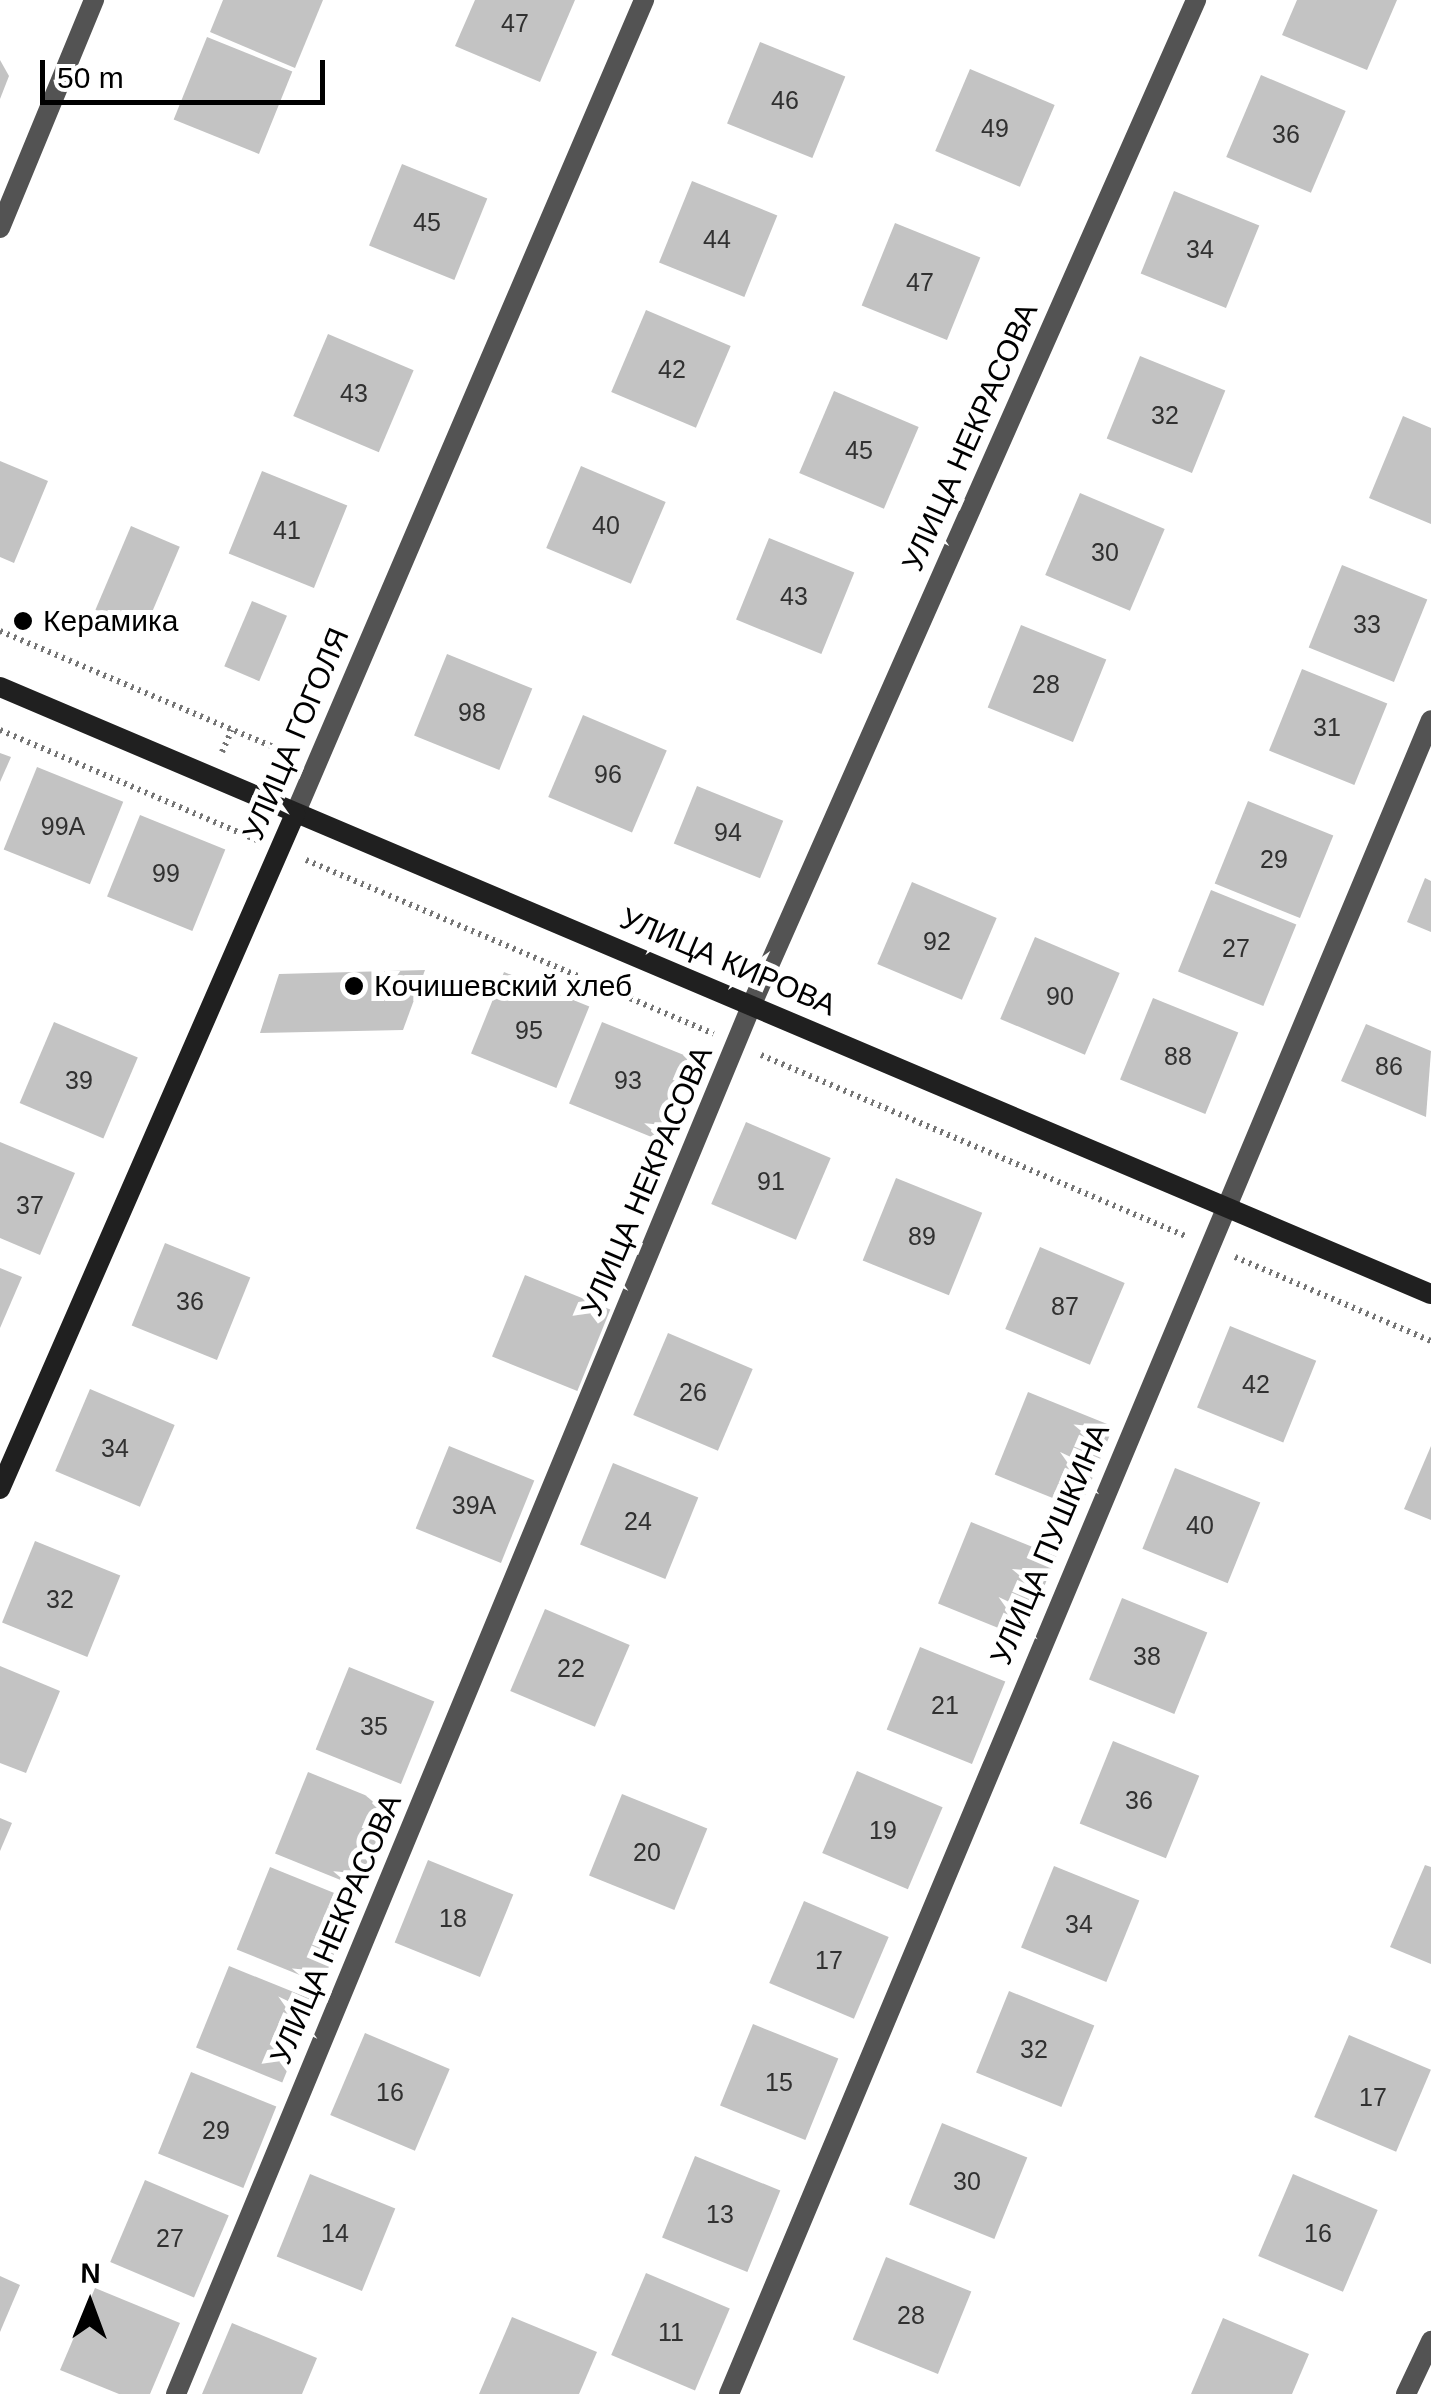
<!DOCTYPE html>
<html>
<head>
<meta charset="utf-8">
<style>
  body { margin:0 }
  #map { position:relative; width:1431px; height:2394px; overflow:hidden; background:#fff; font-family:Arial,sans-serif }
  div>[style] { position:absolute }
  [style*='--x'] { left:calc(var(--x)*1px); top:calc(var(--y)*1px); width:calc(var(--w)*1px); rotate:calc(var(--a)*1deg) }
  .building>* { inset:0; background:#c3c3c3; transform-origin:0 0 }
  .path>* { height:6px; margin-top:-3px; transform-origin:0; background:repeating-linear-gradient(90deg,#757575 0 2.5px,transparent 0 7.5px) }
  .street>* { height:20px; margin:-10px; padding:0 10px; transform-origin:10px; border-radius:10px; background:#535353 }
  .secondary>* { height:20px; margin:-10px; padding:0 10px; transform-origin:10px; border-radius:10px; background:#202020 }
  .dots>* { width:28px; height:28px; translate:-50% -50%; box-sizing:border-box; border:5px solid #fff; border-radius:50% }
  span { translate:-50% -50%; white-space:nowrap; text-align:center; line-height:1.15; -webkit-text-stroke:10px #fff; paint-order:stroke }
  .number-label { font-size:25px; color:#313131 }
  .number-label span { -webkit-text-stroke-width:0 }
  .street-label { font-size:30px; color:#000 }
  .poi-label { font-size:30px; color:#000 }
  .left { translate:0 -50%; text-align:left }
  .north { position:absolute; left:40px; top:2254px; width:100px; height:100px; -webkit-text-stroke:8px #fff; paint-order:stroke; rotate:1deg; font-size:28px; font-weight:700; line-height:40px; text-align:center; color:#000 }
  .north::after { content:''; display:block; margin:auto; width:35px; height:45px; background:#000; clip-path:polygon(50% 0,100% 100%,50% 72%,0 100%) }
  .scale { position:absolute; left:40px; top:60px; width:285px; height:45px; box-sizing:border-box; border:5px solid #000; border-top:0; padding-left:12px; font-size:30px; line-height:35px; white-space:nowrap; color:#000; -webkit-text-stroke:8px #fff; paint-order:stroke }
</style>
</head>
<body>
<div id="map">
  <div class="building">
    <i style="clip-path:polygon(223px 0,323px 0,295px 68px,210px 32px)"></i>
    <i style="clip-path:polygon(475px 0,575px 0,540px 82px,455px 46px)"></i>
    <i style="clip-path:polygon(1297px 0,1397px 0,1367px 70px,1282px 35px)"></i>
    <i style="left:207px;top:37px;width:92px;height:89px;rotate:22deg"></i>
    <i style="left:760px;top:42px;width:92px;height:88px;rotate:22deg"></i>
    <i style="clip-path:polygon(0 60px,9px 76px,0 99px)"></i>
    <i style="left:970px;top:69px;width:92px;height:89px;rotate:23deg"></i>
    <i style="left:1261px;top:75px;width:92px;height:89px;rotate:23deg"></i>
    <i style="left:402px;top:164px;width:92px;height:88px;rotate:22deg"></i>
    <i style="left:692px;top:181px;width:92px;height:88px;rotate:22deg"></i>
    <i style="left:1174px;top:191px;width:92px;height:89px;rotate:22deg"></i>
    <i style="left:895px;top:223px;width:92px;height:89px;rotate:22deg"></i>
    <i style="left:646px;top:310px;width:92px;height:89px;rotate:23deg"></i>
    <i style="left:328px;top:334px;width:93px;height:89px;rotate:23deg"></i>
    <i style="left:1140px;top:356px;width:92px;height:89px;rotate:22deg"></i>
    <i style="left:834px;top:391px;width:92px;height:89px;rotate:23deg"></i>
    <i style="clip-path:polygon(1403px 416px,1431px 428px,1431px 524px,1369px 498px)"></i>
    <i style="clip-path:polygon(0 461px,48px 481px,14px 563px,0 557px)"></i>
    <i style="left:581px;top:466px;width:92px;height:89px;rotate:23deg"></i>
    <i style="left:262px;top:471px;width:92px;height:89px;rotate:22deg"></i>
    <i style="left:1080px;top:493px;width:92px;height:89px;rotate:23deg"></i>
    <i style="left:131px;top:526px;width:53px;height:91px;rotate:23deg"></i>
    <i style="left:769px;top:538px;width:92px;height:88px;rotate:22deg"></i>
    <i style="left:1342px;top:565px;width:92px;height:89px;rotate:22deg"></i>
    <i style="left:252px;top:601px;width:38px;height:71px;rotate:23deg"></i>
    <i style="left:1021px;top:625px;width:92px;height:89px;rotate:22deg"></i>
    <i style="left:447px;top:654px;width:92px;height:88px;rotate:22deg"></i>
    <i style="left:1302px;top:669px;width:92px;height:88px;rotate:22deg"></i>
    <i style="left:583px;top:715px;width:91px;height:89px;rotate:23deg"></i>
    <i style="clip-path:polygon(0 753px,11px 757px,0 782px)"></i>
    <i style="left:37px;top:767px;width:93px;height:89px;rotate:22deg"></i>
    <i style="left:697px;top:786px;width:93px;height:62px;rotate:22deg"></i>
    <i style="left:1248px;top:801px;width:92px;height:89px;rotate:22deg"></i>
    <i style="left:140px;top:815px;width:92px;height:88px;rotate:22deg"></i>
    <i style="clip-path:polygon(1425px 878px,1431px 881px,1431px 932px,1407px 922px)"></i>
    <i style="left:912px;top:882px;width:92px;height:89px;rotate:23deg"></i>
    <i style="left:1211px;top:890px;width:92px;height:88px;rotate:22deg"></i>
    <i style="left:1035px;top:937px;width:92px;height:89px;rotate:23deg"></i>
    <i style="clip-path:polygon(425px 970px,403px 1030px,260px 1033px,279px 974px)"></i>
    <i style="left:504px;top:972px;width:92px;height:88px;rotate:22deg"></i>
    <i style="left:1153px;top:998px;width:92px;height:88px;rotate:22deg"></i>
    <i style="left:54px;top:1022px;width:91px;height:88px;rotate:23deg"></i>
    <i style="left:602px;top:1022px;width:93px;height:88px;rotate:22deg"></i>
    <i style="clip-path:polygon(1366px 1024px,1431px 1051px,1426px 1117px,1341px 1081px)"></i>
    <i style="left:746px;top:1122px;width:92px;height:89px;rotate:23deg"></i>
    <i style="clip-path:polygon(0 1142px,75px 1173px,40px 1255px,0 1238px)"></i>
    <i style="left:896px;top:1178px;width:93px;height:89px;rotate:22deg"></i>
    <i style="left:165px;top:1243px;width:92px;height:89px;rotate:22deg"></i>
    <i style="left:1040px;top:1247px;width:92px;height:89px;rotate:23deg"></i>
    <i style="clip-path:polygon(0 1268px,22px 1277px,0 1328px)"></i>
    <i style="left:525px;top:1275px;width:92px;height:88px;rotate:22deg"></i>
    <i style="left:1230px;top:1326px;width:93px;height:88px;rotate:22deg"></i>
    <i style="left:668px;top:1333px;width:92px;height:89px;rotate:23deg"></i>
    <i style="left:90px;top:1389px;width:92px;height:89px;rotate:23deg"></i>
    <i style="left:1028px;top:1392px;width:92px;height:89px;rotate:22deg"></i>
    <i style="left:449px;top:1446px;width:92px;height:89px;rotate:22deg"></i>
    <i style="clip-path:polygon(1431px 1446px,1431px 1520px,1404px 1509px)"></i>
    <i style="left:613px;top:1463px;width:92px;height:88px;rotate:22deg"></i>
    <i style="left:1175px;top:1468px;width:92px;height:87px;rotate:22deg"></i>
    <i style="left:971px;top:1522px;width:92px;height:88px;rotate:22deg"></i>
    <i style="left:35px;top:1541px;width:92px;height:88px;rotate:22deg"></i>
    <i style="left:1122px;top:1598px;width:92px;height:88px;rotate:22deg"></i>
    <i style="left:545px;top:1609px;width:92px;height:89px;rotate:23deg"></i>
    <i style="left:920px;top:1647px;width:92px;height:89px;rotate:22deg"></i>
    <i style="clip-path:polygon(0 1666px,60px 1691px,26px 1773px,0 1763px)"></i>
    <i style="left:349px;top:1667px;width:92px;height:89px;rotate:22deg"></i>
    <i style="left:1113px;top:1741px;width:93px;height:89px;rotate:22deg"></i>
    <i style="left:857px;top:1771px;width:93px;height:89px;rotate:23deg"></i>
    <i style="left:308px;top:1772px;width:92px;height:88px;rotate:22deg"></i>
    <i style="left:622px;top:1794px;width:92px;height:88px;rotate:22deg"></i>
    <i style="clip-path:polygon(0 1818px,12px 1823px,0 1851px)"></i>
    <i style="left:428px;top:1860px;width:92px;height:89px;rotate:22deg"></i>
    <i style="clip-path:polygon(1425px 1865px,1431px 1867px,1431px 1964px,1390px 1947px)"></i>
    <i style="left:1054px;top:1866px;width:92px;height:88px;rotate:22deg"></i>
    <i style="left:270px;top:1867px;width:92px;height:89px;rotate:22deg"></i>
    <i style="left:804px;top:1901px;width:92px;height:89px;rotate:23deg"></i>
    <i style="left:229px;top:1966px;width:93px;height:88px;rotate:22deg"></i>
    <i style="left:1009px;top:1991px;width:92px;height:88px;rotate:22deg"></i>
    <i style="left:753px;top:2024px;width:92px;height:88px;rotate:22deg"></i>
    <i style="left:365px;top:2033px;width:92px;height:89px;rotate:23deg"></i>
    <i style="left:1349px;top:2035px;width:89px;height:89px;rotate:23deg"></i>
    <i style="left:191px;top:2072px;width:92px;height:88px;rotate:22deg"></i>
    <i style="left:942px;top:2123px;width:92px;height:88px;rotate:22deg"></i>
    <i style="left:695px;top:2156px;width:92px;height:88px;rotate:22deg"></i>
    <i style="left:310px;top:2174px;width:92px;height:89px;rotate:22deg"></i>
    <i style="left:1293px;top:2174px;width:92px;height:89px;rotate:23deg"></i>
    <i style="left:145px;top:2180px;width:91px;height:89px;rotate:23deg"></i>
    <i style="left:886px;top:2257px;width:92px;height:89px;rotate:22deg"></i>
    <i style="left:646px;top:2273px;width:91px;height:89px;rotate:23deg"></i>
    <i style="clip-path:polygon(0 2276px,20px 2285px,0 2332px)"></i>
    <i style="clip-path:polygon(95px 2288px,180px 2323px,150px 2394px,119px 2394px,60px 2370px)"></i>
    <i style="clip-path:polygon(512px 2317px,597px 2352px,579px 2394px,479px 2394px)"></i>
    <i style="clip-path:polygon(1223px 2318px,1309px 2354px,1292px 2394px,1191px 2394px)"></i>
    <i style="clip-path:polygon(232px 2323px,317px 2358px,302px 2394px,202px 2394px)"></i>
  </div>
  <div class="path">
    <i style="--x:0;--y:631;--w:317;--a:23"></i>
    <i style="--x:0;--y:730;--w:280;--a:23.2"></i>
    <i style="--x:222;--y:752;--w:24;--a:-66"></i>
    <i style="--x:306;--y:860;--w:443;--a:23.1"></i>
    <i style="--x:761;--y:1055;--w:462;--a:23.1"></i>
    <i style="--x:1235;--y:1257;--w:213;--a:23.2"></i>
  </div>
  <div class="street">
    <i style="--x:0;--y:228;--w:247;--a:-67.6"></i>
    <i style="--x:295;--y:814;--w:886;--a:-66.79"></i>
    <i style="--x:176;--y:2394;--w:1505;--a:-67.49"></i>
    <i style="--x:752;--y:1004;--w:1098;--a:-66.14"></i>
    <i style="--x:729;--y:2394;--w:1815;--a:-67.25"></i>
    <i style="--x:1406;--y:2394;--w:59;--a:-64.7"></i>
  </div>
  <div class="secondary">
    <i style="--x:0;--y:687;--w:1554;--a:22.99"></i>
    <i style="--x:0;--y:1489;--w:737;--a:-66.39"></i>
  </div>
  <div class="dots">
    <i style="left:23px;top:621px;background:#000"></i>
    <i style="left:354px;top:986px;background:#000"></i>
  </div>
  <div class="number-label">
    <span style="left:515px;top:23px">47</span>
    <span style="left:785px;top:100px">46</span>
    <span style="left:995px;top:128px">49</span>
    <span style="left:1286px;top:134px">36</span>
    <span style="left:427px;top:222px">45</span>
    <span style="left:717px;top:239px">44</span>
    <span style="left:1200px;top:249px">34</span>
    <span style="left:920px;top:282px">47</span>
    <span style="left:672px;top:369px">42</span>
    <span style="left:354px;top:393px">43</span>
    <span style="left:1165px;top:415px">32</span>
    <span style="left:859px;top:450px">45</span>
    <span style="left:606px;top:525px">40</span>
    <span style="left:287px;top:530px">41</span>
    <span style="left:1105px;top:552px">30</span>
    <span style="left:794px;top:596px">43</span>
    <span style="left:1367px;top:624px">33</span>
    <span style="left:1046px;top:684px">28</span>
    <span style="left:472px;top:712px">98</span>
    <span style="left:1327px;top:727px">31</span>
    <span style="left:608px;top:774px">96</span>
    <span style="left:63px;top:826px">99А</span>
    <span style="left:728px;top:832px">94</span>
    <span style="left:1274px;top:859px">29</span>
    <span style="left:166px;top:873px">99</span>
    <span style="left:937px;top:941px">92</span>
    <span style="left:1236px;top:948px">27</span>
    <span style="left:1060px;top:996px">90</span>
    <span style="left:529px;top:1030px">95</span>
    <span style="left:1178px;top:1056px">88</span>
    <span style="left:1389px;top:1066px">86</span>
    <span style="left:79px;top:1080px">39</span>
    <span style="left:628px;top:1080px">93</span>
    <span style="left:771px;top:1181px">91</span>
    <span style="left:30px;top:1205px">37</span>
    <span style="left:922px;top:1236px">89</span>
    <span style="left:190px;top:1301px">36</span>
    <span style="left:1065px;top:1306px">87</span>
    <span style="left:1256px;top:1384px">42</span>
    <span style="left:693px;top:1392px">26</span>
    <span style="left:115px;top:1448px">34</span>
    <span style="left:474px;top:1505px">39А</span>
    <span style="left:638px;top:1521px">24</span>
    <span style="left:1200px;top:1525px">40</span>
    <span style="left:60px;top:1599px">32</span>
    <span style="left:1147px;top:1656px">38</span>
    <span style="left:571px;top:1668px">22</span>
    <span style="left:945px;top:1705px">21</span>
    <span style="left:374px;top:1726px">35</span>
    <span style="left:1139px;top:1800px">36</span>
    <span style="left:883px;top:1830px">19</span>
    <span style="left:647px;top:1852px">20</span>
    <span style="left:453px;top:1918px">18</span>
    <span style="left:1079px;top:1924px">34</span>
    <span style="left:829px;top:1960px">17</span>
    <span style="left:1034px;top:2049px">32</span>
    <span style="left:779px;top:2082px">15</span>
    <span style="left:390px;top:2092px">16</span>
    <span style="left:1373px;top:2097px">17</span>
    <span style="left:216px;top:2130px">29</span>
    <span style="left:967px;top:2181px">30</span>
    <span style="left:720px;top:2214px">13</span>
    <span style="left:335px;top:2233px">14</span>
    <span style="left:1318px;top:2233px">16</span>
    <span style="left:170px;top:2238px">27</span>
    <span style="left:911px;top:2315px">28</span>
    <span style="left:671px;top:2332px">11</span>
  </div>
  <div class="street-label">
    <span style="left:970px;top:437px;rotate:-66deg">УЛИЦА НЕКРАСОВА</span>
    <span style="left:296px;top:734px;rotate:-67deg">УЛИЦА ГОГОЛЯ</span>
    <span style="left:728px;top:962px;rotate:23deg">УЛИЦА КИРОВА</span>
    <span style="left:647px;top:1181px;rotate:-67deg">УЛИЦА НЕКРАСОВА</span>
    <span style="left:1050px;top:1544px;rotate:-67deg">УЛИЦА ПУШКИНА</span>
    <span style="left:336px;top:1929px;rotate:-67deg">УЛИЦА НЕКРАСОВА</span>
  </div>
  <div class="poi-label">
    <span class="left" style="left:43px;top:621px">Керамика</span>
    <span class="left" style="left:374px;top:986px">Кочишевский хлеб</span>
  </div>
  <div class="north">N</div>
  <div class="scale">50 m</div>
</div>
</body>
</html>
